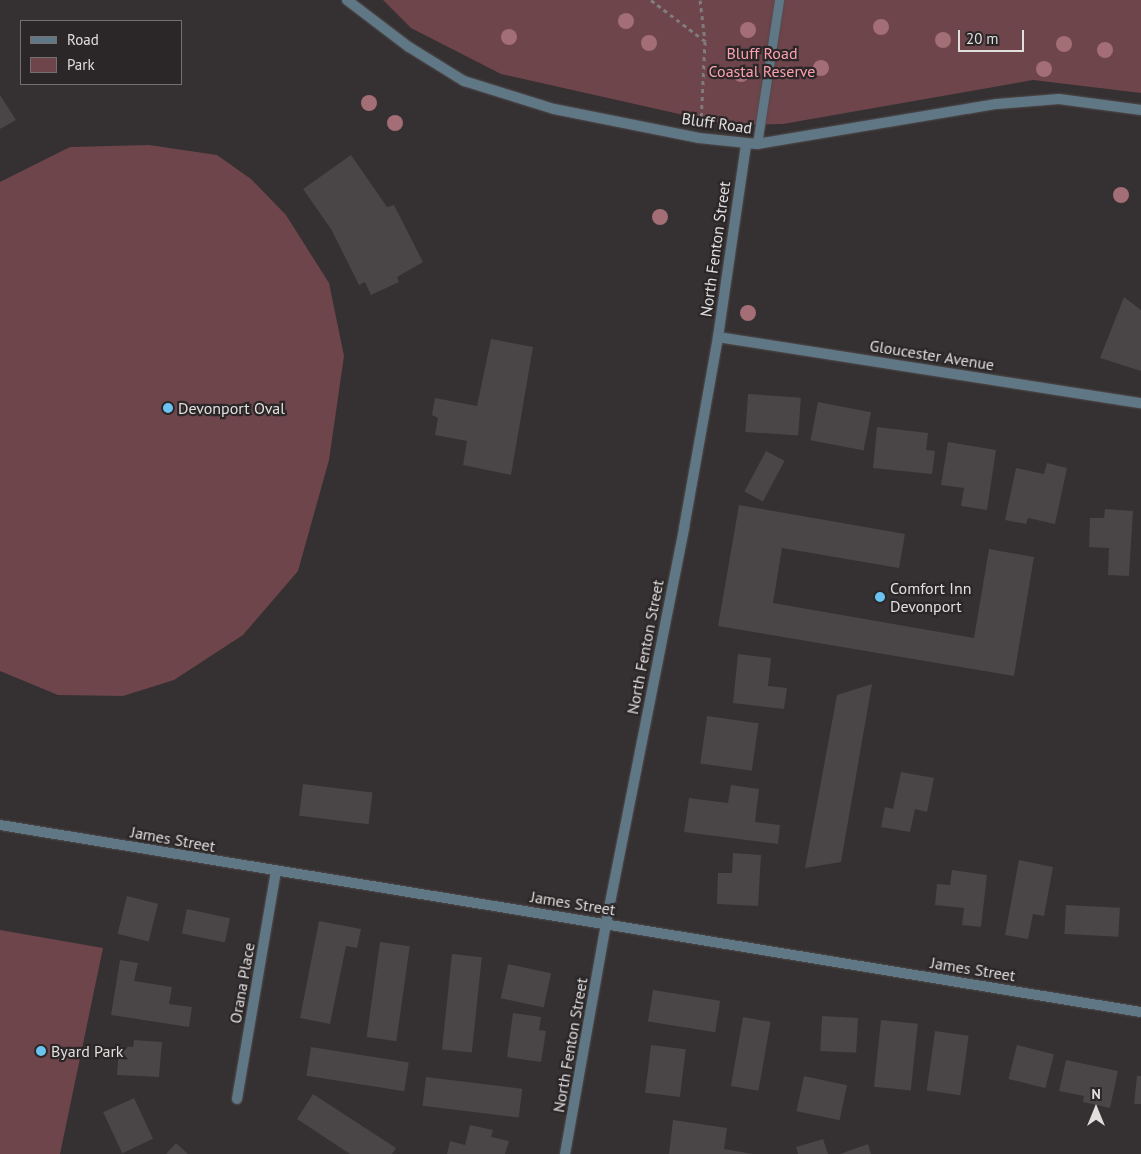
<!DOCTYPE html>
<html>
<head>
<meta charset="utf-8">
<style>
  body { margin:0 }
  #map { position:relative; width:1141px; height:1154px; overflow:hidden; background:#353031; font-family:"PT Sans",sans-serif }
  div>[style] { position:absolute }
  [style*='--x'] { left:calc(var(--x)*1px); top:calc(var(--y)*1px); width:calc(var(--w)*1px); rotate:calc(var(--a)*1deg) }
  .green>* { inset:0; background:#6d454b }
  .building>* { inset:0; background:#4a4546; transform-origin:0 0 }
  .path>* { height:3px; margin-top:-1.5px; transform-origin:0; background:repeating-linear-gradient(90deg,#807c7d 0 4px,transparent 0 8px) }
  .roads { filter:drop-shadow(0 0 1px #514c4d) drop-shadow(0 0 1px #514c4d) }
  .service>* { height:9px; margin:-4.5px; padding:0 4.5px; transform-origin:4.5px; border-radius:4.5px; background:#607886 }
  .minor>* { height:10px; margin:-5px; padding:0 5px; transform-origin:5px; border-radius:5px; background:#607886 }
  .tertiary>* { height:10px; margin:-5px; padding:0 5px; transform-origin:5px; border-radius:5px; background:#607886 }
  .trees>* { width:16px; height:16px; margin:-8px; border-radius:50%; background:#a36e76 }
  .dots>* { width:14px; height:14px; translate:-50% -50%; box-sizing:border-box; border:2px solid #2b2627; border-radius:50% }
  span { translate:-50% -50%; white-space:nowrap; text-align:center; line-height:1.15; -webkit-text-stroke:4.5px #2b2627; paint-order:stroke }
  .park-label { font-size:16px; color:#fda1af }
  .street-label { font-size:16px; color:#e1dede }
  .poi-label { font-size:16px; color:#e1dede }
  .left { translate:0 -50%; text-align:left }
  .legend { position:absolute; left:20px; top:20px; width:162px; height:65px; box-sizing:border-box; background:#2b2627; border:1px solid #747070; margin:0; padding:6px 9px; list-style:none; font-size:15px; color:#e1dede }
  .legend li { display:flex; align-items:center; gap:10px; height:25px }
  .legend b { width:25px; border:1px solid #747070 }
  .north { position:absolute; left:1071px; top:1084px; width:50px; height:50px; -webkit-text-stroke:4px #2b2627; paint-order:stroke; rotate:0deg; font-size:14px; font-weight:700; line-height:20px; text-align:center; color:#e1dede }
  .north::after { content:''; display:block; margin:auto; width:18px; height:22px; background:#e1dede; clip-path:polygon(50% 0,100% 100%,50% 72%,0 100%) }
  .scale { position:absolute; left:958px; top:30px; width:66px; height:22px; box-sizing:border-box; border:2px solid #e1dede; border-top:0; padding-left:6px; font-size:15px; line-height:18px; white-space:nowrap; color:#e1dede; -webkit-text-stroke:4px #2b2627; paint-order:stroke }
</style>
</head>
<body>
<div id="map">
  <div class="green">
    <i style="clip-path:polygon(383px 0,1141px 0,1141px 93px,1033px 80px,783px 124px,728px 125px,501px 74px,411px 28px)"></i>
    <i style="clip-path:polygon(149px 145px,217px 155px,251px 179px,286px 215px,329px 283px,344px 356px,329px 460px,298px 571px,243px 635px,174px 680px,123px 696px,58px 695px,0 671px,0 182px,70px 147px)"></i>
    <i style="clip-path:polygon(0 930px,103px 948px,60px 1154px,0 1154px)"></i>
  </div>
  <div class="building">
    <i style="clip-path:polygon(0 95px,16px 120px,0 129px)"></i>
    <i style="clip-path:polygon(351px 155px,387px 207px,394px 205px,423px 262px,397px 277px,399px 282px,371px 295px,365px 282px,359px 285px,331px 229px,303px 189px)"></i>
    <i style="clip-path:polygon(1124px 297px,1141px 310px,1141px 371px,1100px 358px)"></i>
    <i style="clip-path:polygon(491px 339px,533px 347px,511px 475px,463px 465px,467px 441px,435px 435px,438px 418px,432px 415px,435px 398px,477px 406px)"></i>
    <i style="left:748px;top:394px;width:53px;height:38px;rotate:4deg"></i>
    <i style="left:818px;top:402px;width:54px;height:39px;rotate:11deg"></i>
    <i style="clip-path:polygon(877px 427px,928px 433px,926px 450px,935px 451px,932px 474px,873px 468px)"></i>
    <i style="clip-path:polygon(948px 442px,996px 450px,987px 510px,961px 506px,964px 488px,941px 485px)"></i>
    <i style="left:766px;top:451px;width:21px;height:46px;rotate:28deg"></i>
    <i style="clip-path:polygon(1047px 463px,1067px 468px,1055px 524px,1028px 518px,1026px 524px,1005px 520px,1016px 468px,1044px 474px)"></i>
    <i style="clip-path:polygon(739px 505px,905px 534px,899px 568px,782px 548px,773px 603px,974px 638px,989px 549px,1034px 557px,1014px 676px,718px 626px)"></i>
    <i style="clip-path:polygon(1105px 509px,1133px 511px,1129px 576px,1108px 575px,1109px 548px,1089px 547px,1090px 518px,1104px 518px)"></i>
    <i style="clip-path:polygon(738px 654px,771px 658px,768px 686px,787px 688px,784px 709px,733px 703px)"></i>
    <i style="clip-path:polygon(872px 684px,841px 862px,805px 868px,837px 695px)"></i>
    <i style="left:707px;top:716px;width:52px;height:48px;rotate:8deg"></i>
    <i style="clip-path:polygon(901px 772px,934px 778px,927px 812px,915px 809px,910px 832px,881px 827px,885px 807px,893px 809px)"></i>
    <i style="left:303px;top:784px;width:70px;height:32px;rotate:7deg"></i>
    <i style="clip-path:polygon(731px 785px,759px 789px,755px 822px,780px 825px,778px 844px,684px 832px,689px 798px,728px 803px)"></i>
    <i style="clip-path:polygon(733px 853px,761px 855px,758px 906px,717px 904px,718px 873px,732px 873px)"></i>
    <i style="clip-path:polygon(1019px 860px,1053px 867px,1044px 916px,1033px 914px,1028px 939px,1005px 935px)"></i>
    <i style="clip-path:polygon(952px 870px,987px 875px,981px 927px,962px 925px,964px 908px,935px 905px,937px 884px,950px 885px)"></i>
    <i style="left:127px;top:896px;width:32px;height:39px;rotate:14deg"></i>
    <i style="left:1066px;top:905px;width:54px;height:29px;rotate:3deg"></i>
    <i style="left:187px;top:909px;width:44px;height:25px;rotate:12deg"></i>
    <i style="clip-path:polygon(319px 921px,361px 929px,357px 948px,346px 946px,330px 1024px,300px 1018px)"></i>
    <i style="left:380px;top:942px;width:30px;height:96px;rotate:8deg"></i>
    <i style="left:452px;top:954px;width:30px;height:96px;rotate:6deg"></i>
    <i style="clip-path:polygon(120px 960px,138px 963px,134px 981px,172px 987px,169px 1004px,192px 1007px,189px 1027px,111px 1015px)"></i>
    <i style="left:508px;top:964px;width:44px;height:35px;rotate:12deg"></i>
    <i style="left:653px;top:990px;width:68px;height:32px;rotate:9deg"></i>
    <i style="clip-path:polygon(513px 1013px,541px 1017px,539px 1030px,546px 1031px,541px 1062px,507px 1057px)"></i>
    <i style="left:822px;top:1016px;width:36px;height:35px;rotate:3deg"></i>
    <i style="left:743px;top:1017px;width:28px;height:70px;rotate:10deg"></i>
    <i style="left:881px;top:1020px;width:37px;height:67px;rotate:6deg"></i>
    <i style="left:935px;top:1031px;width:34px;height:60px;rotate:8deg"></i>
    <i style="clip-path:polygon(134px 1040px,162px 1042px,159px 1077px,117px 1075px,119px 1046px,133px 1047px)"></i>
    <i style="left:651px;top:1045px;width:35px;height:48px;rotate:7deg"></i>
    <i style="left:1017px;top:1045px;width:38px;height:35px;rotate:14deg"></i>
    <i style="left:311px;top:1047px;width:99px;height:29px;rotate:9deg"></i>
    <i style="clip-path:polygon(1066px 1060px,1118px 1071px,1110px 1108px,1083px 1102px,1084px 1096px,1059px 1091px)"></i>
    <i style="left:804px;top:1076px;width:44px;height:36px;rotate:12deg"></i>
    <i style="clip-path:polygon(1137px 1076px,1141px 1076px,1141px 1104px,1134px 1104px)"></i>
    <i style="left:426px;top:1077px;width:97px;height:29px;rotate:7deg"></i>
    <i style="clip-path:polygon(313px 1094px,396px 1148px,392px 1154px,350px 1154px,297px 1119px)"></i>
    <i style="left:134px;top:1098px;width:45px;height:34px;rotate:65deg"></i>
    <i style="clip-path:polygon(673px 1120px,727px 1128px,724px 1149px,753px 1154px,669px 1154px)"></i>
    <i style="clip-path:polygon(470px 1125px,493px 1130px,491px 1137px,509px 1141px,505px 1154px,447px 1154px,450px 1141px,465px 1145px)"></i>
    <i style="clip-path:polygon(823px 1139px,828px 1154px,798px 1154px,796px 1147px)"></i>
    <i style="clip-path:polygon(176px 1143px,188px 1154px,166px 1154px)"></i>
    <i style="clip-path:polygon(868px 1144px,871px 1154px,840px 1154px)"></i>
  </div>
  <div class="path">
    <i style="--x:651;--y:0;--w:68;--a:37.2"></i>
    <i style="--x:700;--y:0;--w:41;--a:83"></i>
    <i style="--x:705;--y:41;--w:83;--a:92.8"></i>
  </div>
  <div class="roads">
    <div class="service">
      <i style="--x:757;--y:144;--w:146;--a:-81.3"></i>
    </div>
    <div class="minor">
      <i style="--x:718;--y:337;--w:428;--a:8.9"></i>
      <i style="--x:0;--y:825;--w:1156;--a:9.31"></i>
      <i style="--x:237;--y:1099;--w:230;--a:-80.3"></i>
      <i style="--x:565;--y:1154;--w:235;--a:-79.9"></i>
      <i style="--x:606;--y:923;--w:403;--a:-78.8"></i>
      <i style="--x:684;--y:528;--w:194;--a:-79.9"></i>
      <i style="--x:718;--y:337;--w:195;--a:-81.7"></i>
    </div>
    <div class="tertiary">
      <i style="--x:347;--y:0;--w:78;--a:37.2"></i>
      <i style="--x:409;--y:47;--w:65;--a:31.7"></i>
      <i style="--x:464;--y:81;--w:94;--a:17.3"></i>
      <i style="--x:554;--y:109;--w:148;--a:11.3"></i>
      <i style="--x:699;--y:138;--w:58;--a:5.9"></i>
      <i style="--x:757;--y:144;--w:243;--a:-9.5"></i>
      <i style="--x:997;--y:104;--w:62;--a:-4.6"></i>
      <i style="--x:1059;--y:99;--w:83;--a:7.6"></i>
    </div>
  </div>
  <div class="trees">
    <i style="left:626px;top:21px"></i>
    <i style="left:881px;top:27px"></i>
    <i style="left:748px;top:30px"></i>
    <i style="left:509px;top:37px"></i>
    <i style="left:943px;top:40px"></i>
    <i style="left:649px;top:43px"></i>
    <i style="left:1064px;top:44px"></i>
    <i style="left:1105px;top:50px"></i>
    <i style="left:821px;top:68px"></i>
    <i style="left:1044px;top:69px"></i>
    <i style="left:741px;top:74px"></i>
    <i style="left:369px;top:103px"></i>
    <i style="left:395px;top:123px"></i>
    <i style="left:1121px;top:195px"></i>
    <i style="left:660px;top:217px"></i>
    <i style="left:748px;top:313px"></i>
  </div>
  <div class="dots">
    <i style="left:168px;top:408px;background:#6bc3f2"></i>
    <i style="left:880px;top:597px;background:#6bc3f2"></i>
    <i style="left:41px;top:1051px;background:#6bc3f2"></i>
  </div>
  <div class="park-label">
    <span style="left:762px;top:62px">Bluff Road<br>Coastal Reserve</span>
  </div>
  <div class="street-label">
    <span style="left:717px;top:123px;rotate:8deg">Bluff Road</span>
    <span style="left:715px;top:249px;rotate:-82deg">North Fenton Street</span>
    <span style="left:932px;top:355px;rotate:9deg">Gloucester Avenue</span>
    <span style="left:645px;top:647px;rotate:-79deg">North Fenton Street</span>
    <span style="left:173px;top:839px;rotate:10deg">James Street</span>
    <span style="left:573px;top:903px;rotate:9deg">James Street</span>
    <span style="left:973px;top:969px;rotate:9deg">James Street</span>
    <span style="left:242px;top:983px;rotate:-80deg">Orana Place</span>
    <span style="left:570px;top:1045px;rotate:-80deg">North Fenton Street</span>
  </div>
  <div class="poi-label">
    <span class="left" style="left:178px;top:408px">Devonport Oval</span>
    <span class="left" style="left:890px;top:597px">Comfort Inn<br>Devonport</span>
    <span class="left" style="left:51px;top:1051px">Byard Park</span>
  </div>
  <ul class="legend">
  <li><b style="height:6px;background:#607886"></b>Road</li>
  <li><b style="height:14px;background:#6d454b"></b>Park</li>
  </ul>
  <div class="north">N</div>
  <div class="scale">20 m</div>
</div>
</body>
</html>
